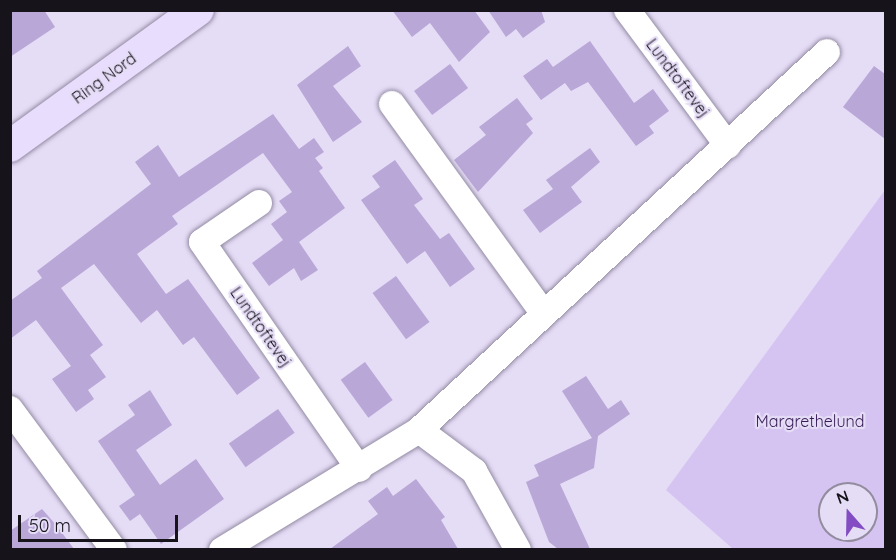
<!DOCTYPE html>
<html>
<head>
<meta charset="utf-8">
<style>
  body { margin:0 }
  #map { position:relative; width:896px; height:560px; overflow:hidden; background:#e5dcf6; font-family:Quicksand,sans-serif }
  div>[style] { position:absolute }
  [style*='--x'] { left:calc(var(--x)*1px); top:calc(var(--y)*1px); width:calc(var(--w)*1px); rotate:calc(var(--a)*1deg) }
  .green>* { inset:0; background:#d5c4f1 }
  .building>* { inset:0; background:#b9a7d7; transform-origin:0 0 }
  .roads { filter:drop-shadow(0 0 2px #938ba3) drop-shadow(0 0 2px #938ba3) }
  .minor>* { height:26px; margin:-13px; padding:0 13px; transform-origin:13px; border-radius:13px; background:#fff }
  .major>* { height:32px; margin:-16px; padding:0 16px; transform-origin:16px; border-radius:16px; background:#e9ddfe }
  span { translate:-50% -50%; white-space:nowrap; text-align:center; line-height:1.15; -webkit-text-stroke:4.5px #e5dcf6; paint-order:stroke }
  .street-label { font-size:16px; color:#16131b }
  .park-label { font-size:16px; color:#371c56 }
  .frame { position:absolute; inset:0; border:12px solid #16131b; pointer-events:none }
  .north { position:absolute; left:818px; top:482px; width:60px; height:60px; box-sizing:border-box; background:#e5dcf6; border:2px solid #928c9e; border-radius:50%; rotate:340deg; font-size:16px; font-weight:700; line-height:24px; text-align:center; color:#16131b }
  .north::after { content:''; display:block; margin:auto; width:21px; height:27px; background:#834cc3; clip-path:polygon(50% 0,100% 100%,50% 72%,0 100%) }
  .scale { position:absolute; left:18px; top:515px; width:160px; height:27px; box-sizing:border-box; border:3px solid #16131b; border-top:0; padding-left:8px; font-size:18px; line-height:21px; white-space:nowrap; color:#16131b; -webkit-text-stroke:4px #e5dcf6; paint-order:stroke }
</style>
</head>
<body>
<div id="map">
  <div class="green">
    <i style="clip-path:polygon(evenodd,885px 190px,885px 549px,733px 549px,666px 490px,885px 190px,830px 494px,866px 494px,866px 530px,830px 530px,830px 494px)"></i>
  </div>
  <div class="building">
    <i style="clip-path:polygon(10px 10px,44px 10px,55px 27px,10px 57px)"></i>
    <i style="clip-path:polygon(392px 10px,474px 10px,490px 32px,459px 62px,430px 23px,412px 37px)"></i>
    <i style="clip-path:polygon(488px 10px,541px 10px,545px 22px,523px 38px,516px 29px,506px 37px)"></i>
    <i style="clip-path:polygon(590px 41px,634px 103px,653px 89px,669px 111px,649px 126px,654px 133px,636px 146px,588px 82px,571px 91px,565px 83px,541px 100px,523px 76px,547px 59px,553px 67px)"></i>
    <i style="clip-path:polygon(348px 46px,361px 66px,333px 86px,362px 122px,333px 142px,297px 85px)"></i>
    <i style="left:450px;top:64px;width:30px;height:45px;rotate:53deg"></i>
    <i style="clip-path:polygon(874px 66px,885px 74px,885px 139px,843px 107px)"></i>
    <i style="clip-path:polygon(517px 98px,533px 119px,526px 124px,533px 133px,478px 192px,454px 160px,486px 135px,479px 127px)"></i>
    <i style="clip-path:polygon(273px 114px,299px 149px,314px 138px,324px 152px,315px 158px,323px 168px,319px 171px,345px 208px,299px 242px,318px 270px,301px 281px,294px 268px,269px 286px,252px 263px,283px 240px,271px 224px,287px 212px,279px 201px,292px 192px,263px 153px,172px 216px,178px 224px,137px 254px,166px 294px,188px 279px,260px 378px,237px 395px,194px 337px,183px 345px,157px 310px,141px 323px,94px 264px,61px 288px,103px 345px,90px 355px,106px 377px,88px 390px,94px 399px,76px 412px,52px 379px,71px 366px,36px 320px,10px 339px,10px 301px,42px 278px,37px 271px,151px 184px,135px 162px,158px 145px,179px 177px)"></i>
    <i style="clip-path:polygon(590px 148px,600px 162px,571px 187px,582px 202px,540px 233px,523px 210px,553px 189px,546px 180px)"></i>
    <i style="clip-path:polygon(395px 160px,423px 199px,414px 205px,440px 239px,449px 233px,475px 269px,450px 287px,425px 251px,407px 264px,361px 200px,380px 187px,372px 176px)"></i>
    <i style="left:396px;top:276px;width:57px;height:29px;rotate:54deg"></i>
    <i style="left:365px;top:362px;width:47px;height:30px;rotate:54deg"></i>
    <i style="clip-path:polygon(586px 376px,608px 409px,621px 400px,630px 414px,598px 436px,594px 468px,560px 484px,590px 549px,558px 549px,549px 542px,526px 482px,539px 476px,534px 465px,592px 438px,562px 391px)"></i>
    <i style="clip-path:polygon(150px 390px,172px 425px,136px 450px,160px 485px,196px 459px,224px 499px,161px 544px,140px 514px,130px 521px,119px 506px,135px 495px,98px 441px,135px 415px,128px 405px)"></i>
    <i style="left:278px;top:409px;width:29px;height:60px;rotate:55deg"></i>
    <i style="clip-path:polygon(416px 479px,445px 517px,441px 520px,458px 549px,330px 549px,378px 514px,368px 501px,387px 487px,393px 496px)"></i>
    <i style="clip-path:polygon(42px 509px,57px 526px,74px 549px,10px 549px,10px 531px)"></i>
  </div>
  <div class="roads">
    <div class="minor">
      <i style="--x:627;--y:10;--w:169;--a:53.4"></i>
      <i style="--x:392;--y:104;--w:259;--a:54.1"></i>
      <i style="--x:259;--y:203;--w:69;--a:145.6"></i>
      <i style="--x:202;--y:242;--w:276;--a:55.3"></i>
      <i style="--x:10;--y:409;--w:175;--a:53.6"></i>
      <i style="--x:419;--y:430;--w:69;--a:36.7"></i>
      <i style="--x:474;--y:471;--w:90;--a:60.9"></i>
      <i style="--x:222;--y:550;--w:231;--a:-31.3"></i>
      <i style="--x:419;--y:430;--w:556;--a:-42.81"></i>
    </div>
    <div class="major">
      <i style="--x:10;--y:146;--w:232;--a:-35.9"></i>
    </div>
  </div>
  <div class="street-label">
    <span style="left:104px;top:78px;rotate:-36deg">Ring Nord</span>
    <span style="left:678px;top:78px;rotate:53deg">Lundtoftevej</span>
    <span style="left:261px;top:327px;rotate:55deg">Lundtoftevej</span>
  </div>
  <div class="park-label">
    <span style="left:810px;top:421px">Margrethelund</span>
  </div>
  <div class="frame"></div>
  <div class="north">N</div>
  <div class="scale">50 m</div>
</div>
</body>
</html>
